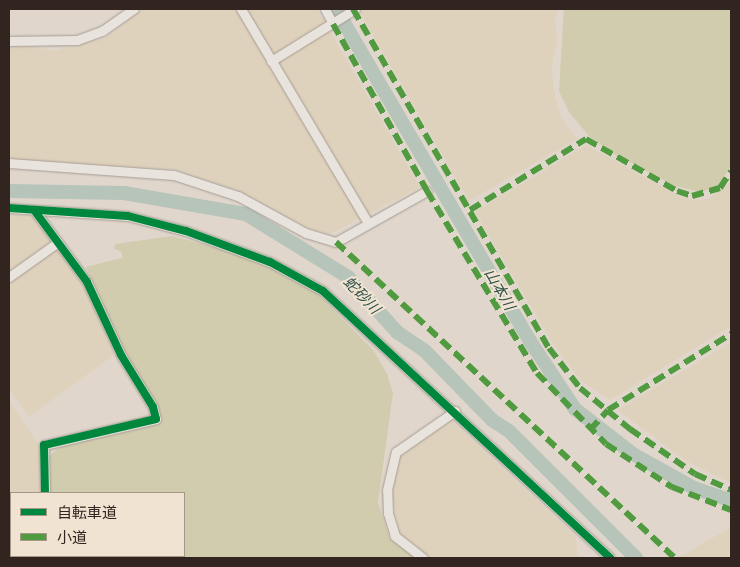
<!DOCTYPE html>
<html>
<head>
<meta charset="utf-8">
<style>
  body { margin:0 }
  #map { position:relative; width:740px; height:567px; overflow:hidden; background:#e0d6cb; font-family:Merriweather,"Noto Sans JP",serif }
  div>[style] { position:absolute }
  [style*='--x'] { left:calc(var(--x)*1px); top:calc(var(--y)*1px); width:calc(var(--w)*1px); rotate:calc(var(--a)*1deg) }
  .farmland>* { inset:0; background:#dfd2bc }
  .green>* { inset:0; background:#d2ccae }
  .river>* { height:14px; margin:-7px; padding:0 7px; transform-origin:7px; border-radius:7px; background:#b6c4b9 }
  .roads { filter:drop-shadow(0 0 1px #a59c94) drop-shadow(0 0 1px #a59c94) }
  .minor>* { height:9px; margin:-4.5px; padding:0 4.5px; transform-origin:4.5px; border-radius:4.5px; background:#e8e3dc }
  .quiet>* { height:6px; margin-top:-3px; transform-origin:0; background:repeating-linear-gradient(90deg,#509b3f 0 12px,transparent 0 18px) }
  .cycleway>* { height:8px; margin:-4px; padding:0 4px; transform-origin:4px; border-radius:4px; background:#00873e }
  span { translate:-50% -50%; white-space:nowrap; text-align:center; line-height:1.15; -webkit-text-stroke:4px #f1e3d1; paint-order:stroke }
  .water-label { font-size:15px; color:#2e5149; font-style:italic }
  .frame { position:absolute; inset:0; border:10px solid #32241e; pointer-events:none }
  .legend { position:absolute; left:10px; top:492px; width:175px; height:65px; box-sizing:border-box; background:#f1e3d1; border:1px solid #a59789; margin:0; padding:6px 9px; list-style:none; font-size:15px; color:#32241e }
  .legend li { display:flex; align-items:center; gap:10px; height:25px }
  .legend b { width:25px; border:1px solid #a59789 }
</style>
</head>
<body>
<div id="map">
  <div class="farmland">
    <i style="clip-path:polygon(142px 9px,317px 9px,420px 187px,330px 234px,310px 229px,240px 191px,172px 169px,9px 160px,9px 48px,24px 45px,54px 51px,106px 38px)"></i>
    <i style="clip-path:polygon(358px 9px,558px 9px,555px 19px,557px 41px,552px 66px,554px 92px,561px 117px,577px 139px,469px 201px)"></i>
    <i style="clip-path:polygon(586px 145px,679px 196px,693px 200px,708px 199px,731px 182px,731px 326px,610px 400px,581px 381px,552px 342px,475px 212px)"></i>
    <i style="clip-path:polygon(9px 214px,33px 216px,85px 286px,114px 355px,29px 417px,9px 389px)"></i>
    <i style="clip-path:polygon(731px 342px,731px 483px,686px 461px,618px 410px)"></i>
    <i style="clip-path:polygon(9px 401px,39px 445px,39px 493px,11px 493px,11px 556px,33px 558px,9px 558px)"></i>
    <i style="clip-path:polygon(451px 420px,575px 536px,579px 558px,429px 558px,399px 533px,391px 488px,398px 453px)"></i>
    <i style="clip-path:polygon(731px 527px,731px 558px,680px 557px)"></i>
  </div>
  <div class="green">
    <i style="clip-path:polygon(564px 9px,731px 9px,731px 165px,719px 186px,701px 192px,675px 186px,614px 154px,589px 136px,569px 112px,559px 91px)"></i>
    <i style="clip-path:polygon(172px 236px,272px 262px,315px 291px,374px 351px,387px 374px,393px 393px,378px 502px,390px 539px,419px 558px,52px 558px,52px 556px,184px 556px,184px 493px,48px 493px,46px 459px,60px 447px,151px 423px,161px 412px,124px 354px,86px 267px,122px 258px,122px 252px,114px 249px,115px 244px)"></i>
  </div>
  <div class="river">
    <i style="--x:336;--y:9;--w:388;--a:59.7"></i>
    <i style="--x:532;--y:344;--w:78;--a:56.5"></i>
    <i style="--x:575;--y:409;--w:73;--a:37.8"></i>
    <i style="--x:633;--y:454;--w:70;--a:29.1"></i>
    <i style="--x:694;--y:488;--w:39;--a:19"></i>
    <i style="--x:9;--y:191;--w:115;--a:1"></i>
    <i style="--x:124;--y:193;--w:124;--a:9.8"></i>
    <i style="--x:246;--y:214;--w:120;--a:31.7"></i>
    <i style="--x:348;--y:277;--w:74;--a:48.3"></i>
    <i style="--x:397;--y:332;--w:34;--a:34"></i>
    <i style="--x:425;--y:351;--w:96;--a:45.8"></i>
    <i style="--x:492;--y:420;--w:20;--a:33"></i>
    <i style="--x:509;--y:431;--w:180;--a:45"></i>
  </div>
  <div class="roads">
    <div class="minor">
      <i style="--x:241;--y:9;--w:249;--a:59.3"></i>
      <i style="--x:325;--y:9;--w:17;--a:62"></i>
      <i style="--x:9;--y:41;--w:68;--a:-0.8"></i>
      <i style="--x:77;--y:40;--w:27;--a:-20"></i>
      <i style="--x:102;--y:31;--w:39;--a:-35"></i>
      <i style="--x:271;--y:61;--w:99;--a:-31.8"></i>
      <i style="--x:9;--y:163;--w:165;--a:4.2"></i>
      <i style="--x:174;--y:175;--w:67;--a:18.2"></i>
      <i style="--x:238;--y:196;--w:77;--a:28.6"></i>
      <i style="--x:306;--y:233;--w:31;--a:17"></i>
      <i style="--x:336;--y:242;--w:104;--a:-29.3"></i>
      <i style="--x:9;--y:208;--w:119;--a:3.8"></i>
      <i style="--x:128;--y:216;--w:60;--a:14.5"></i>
      <i style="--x:186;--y:231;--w:90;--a:20.3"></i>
      <i style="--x:270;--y:262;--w:60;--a:28.7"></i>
      <i style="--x:323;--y:291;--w:392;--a:42.9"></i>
      <i style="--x:34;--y:210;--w:89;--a:53.6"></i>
      <i style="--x:87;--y:282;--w:81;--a:65"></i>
      <i style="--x:121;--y:355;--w:61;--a:58.4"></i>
      <i style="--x:153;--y:407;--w:12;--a:76"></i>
      <i style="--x:156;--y:419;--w:115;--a:166.9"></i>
      <i style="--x:44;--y:445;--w:48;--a:88.8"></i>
      <i style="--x:9;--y:277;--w:60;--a:-35.5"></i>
      <i style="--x:47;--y:556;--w:2;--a:90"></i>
      <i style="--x:423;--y:558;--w:36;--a:-142"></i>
      <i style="--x:395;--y:536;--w:24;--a:-107"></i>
      <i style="--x:388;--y:513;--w:23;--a:-92"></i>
      <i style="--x:387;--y:490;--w:39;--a:-77"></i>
      <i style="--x:396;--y:452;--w:72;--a:-34.8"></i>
    </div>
  </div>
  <div class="quiet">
    <i style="--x:353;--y:9;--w:392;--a:60"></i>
    <i style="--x:549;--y:348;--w:51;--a:52.2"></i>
    <i style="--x:580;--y:388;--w:65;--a:39.4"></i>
    <i style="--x:630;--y:429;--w:79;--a:34.7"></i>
    <i style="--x:695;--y:474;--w:39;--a:24"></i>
    <i style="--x:333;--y:24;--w:192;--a:60.6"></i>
    <i style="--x:427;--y:191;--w:213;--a:58.9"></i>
    <i style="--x:537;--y:373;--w:99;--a:45.8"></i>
    <i style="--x:606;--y:444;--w:79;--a:33.1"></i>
    <i style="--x:672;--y:487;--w:63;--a:21.3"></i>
    <i style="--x:470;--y:210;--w:136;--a:-31.5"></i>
    <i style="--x:586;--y:139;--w:105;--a:29.7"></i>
    <i style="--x:677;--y:191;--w:16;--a:18"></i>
    <i style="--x:692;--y:196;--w:29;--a:-16"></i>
    <i style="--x:720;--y:188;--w:20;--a:-57"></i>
    <i style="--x:336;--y:242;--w:463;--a:43"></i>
    <i style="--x:590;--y:430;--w:27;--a:-48"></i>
    <i style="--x:608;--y:410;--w:145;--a:-31.7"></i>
  </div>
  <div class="cycleway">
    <i style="--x:9;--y:208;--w:119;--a:3.8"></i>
    <i style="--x:128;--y:216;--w:60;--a:14.5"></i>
    <i style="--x:186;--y:231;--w:90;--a:20.3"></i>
    <i style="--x:270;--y:262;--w:60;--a:28.7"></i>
    <i style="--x:323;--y:291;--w:392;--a:42.9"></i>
    <i style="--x:34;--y:210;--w:89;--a:53.6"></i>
    <i style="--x:87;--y:282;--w:81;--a:65"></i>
    <i style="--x:121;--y:355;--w:61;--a:58.4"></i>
    <i style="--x:153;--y:407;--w:12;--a:76"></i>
    <i style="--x:156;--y:419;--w:115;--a:166.9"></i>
    <i style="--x:44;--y:445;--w:48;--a:88.8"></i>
  </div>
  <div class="water-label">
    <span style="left:500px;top:289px;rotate:60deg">山本川</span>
    <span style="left:362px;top:295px;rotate:46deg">蛇砂川</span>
  </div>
  <div class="frame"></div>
  <ul class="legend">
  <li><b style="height:6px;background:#00873e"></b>自転車道</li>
  <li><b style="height:6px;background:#509b3f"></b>小道</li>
  </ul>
</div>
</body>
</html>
